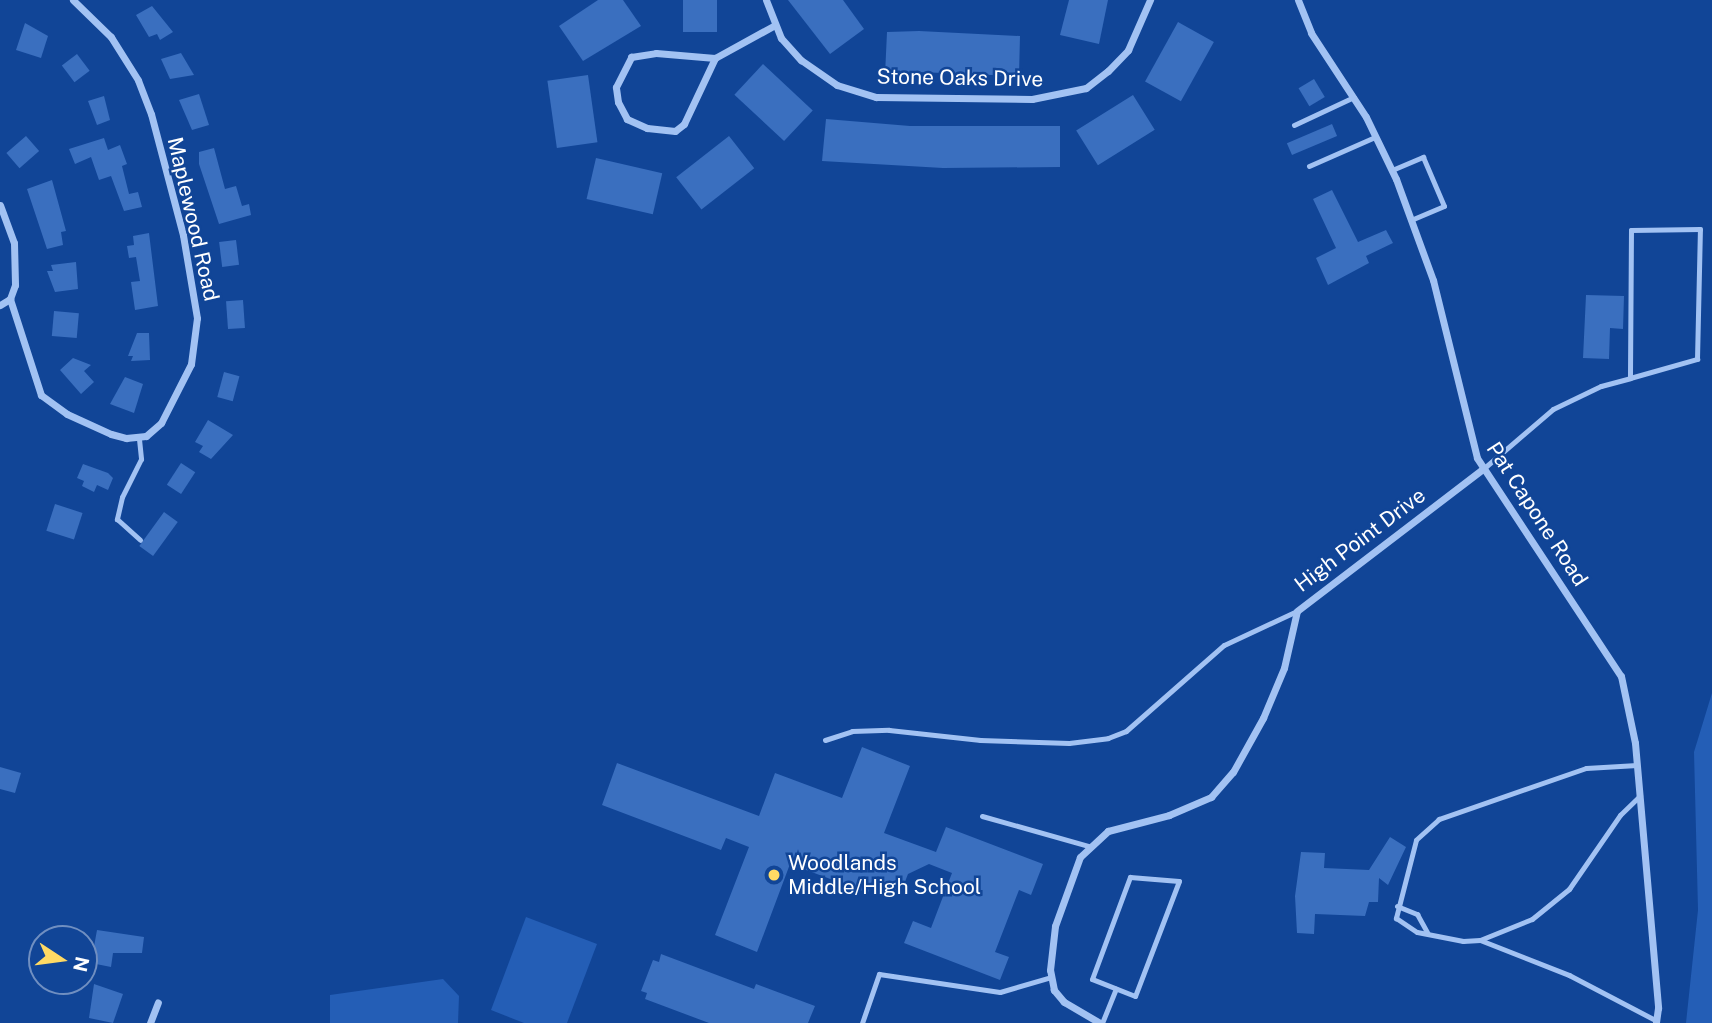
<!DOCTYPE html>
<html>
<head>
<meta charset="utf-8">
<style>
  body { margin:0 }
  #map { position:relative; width:1712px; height:1023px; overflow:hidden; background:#114597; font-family:"Public Sans",sans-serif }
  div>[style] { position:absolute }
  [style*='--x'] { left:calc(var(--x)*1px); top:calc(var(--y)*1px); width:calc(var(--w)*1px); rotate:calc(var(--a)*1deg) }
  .green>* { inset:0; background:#245eb6 }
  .building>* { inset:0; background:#3a6fbf; transform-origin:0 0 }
  .lane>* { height:5px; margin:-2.5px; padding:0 2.5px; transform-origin:2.5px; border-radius:2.5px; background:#a2c2f3 }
  .street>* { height:7px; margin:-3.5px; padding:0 3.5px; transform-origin:3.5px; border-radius:3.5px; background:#a2c2f3 }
  .dots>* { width:19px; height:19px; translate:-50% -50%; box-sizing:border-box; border:4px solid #114597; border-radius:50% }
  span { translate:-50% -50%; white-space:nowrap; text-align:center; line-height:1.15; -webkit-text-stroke:5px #114597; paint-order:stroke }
  .street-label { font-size:21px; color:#fff }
  .poi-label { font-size:21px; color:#fff }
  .left { translate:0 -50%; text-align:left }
  .north { position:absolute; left:28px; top:925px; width:70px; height:70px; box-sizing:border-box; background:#114597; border:2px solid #708fc1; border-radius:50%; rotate:103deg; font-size:19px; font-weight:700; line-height:28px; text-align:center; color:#fff }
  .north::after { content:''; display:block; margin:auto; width:24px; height:32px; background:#ffda64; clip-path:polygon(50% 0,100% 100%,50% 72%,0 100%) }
</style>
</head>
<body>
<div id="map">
  <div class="green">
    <i style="clip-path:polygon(1712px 693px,1712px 1023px,1686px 1023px,1698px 910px,1694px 752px)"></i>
    <i style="clip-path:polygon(526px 917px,597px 944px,567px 1023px,524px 1023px,491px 1010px)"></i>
    <i style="clip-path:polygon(443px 979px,459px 996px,458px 1023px,330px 1023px,330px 995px)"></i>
  </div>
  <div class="building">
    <i style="clip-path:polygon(598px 0,623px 0,641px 26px,583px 61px,559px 26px)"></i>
    <i style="left:683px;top:0;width:34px;height:32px"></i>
    <i style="clip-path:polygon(788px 0,843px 0,864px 29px,830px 54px)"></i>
    <i style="clip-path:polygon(1069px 0,1108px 0,1099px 44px,1060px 35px)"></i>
    <i style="clip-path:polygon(152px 6px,173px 32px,160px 40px,157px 34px,149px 37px,136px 15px)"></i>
    <i style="left:1178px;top:22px;width:41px;height:68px;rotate:29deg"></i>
    <i style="clip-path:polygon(25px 23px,48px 36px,41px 58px,16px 50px)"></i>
    <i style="clip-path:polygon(919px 31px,1020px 36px,1019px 76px,918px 72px,885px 75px,887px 32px)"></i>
    <i style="clip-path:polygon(181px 53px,194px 75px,170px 79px,161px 59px)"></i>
    <i style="left:77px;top:54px;width:21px;height:19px;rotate:53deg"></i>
    <i style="left:763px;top:64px;width:68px;height:42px;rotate:43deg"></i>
    <i style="left:588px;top:75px;width:68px;height:41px;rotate:82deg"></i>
    <i style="left:1314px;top:79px;width:21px;height:18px;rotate:59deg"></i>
    <i style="clip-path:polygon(199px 94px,209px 125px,192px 130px,179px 100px)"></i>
    <i style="left:1133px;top:95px;width:41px;height:67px;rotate:58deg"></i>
    <i style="clip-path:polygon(104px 96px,110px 120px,97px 125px,88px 101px)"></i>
    <i style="clip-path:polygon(826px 119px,910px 126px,1060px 126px,1060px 167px,943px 168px,822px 161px)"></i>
    <i style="left:1332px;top:124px;width:13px;height:49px;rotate:67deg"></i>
    <i style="left:26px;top:136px;width:20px;height:26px;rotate:49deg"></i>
    <i style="left:729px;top:136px;width:41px;height:67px;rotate:52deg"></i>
    <i style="clip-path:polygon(104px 138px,108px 150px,120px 145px,127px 164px,122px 166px,129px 194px,138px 192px,142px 207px,124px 211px,111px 176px,99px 180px,91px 157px,75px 164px,69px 149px)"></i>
    <i style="clip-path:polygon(214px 148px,225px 189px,236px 186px,242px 206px,249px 204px,251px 215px,219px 224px,199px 164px,199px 152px)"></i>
    <i style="left:596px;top:158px;width:68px;height:42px;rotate:13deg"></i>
    <i style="clip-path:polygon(52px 180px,66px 231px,61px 232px,63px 245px,47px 249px,27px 189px)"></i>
    <i style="clip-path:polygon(1332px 190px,1358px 242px,1386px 230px,1393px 243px,1366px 256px,1369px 263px,1328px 285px,1316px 258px,1336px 248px,1313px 199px)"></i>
    <i style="clip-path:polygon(149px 233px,158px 306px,135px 310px,131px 282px,140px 281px,136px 257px,129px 258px,127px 246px,134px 245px,133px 236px)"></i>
    <i style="left:236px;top:240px;width:25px;height:17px;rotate:83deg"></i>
    <i style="clip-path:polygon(76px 262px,78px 289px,55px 292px,47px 271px,53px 271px,51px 265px)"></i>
    <i style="clip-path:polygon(1586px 295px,1624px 296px,1623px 329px,1610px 328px,1609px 359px,1583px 358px)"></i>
    <i style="left:243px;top:300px;width:28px;height:17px;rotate:86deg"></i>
    <i style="left:54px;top:311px;width:25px;height:25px;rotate:5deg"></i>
    <i style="clip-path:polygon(137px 333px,149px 333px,150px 360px,131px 361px,133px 356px,128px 356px)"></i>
    <i style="clip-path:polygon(73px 358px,91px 365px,84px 371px,94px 382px,81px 394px,60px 370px)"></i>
    <i style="left:224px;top:372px;width:16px;height:26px;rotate:15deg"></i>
    <i style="clip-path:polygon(125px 377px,143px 384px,134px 413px,110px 404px)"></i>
    <i style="clip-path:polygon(208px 420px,233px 435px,211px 459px,199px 452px,203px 446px,195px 442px)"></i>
    <i style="left:181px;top:463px;width:17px;height:26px;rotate:33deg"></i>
    <i style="clip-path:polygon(83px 464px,108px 473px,113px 478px,108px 490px,97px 485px,94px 492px,82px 486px,84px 481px,77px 478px)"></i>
    <i style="left:55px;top:504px;width:29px;height:28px;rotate:18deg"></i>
    <i style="left:164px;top:512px;width:17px;height:42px;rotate:36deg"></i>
    <i style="clip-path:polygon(862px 747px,910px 766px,884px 833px,936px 852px,946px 827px,1043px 864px,1031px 895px,1019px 890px,995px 952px,1009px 957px,1000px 980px,904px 943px,913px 921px,931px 928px,952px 873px,929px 864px,908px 874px,901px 892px,872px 881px,868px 893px,790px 864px,757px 952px,715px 935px,749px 847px,726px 838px,721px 850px,602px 805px,617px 763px,759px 816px,775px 773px,842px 798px)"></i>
    <i style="clip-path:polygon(0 767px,21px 773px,15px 793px,0 789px)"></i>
    <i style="clip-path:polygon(1390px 837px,1406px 847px,1388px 885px,1379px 878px,1378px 902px,1369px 902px,1365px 916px,1315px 914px,1314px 934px,1297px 933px,1295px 896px,1301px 852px,1325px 853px,1324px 868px,1369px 870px)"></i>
    <i style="clip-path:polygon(97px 930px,144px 937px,142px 953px,113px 953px,111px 967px,91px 963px)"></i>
    <i style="clip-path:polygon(661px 954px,754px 989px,756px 984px,815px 1006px,808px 1023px,709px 1023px,645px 999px,647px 993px,641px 991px,653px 960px,659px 962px)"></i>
    <i style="clip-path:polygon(94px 984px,123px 994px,113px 1023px,89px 1018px)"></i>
  </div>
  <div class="lane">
    <i style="--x:1294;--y:125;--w:66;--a:-25"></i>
    <i style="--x:1309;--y:166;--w:72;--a:-23.7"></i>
    <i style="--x:1392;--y:170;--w:34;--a:-23"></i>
    <i style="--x:1423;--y:157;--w:53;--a:66.8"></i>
    <i style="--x:1444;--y:206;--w:36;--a:157"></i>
    <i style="--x:139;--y:439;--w:20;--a:84"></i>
    <i style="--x:141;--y:459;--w:42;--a:116.6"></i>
    <i style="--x:122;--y:497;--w:23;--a:103"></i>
    <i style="--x:117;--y:519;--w:31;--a:42"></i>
    <i style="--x:1483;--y:469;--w:92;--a:-40.6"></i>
    <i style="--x:1553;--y:409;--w:53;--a:-25.6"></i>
    <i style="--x:1601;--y:386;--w:30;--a:-15"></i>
    <i style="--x:1630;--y:378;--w:70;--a:-15.8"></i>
    <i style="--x:1697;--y:359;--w:130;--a:-88.7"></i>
    <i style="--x:1700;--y:229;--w:69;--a:179.2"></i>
    <i style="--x:1631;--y:230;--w:148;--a:90.4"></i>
    <i style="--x:825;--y:740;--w:28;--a:-18"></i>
    <i style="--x:852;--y:731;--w:37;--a:-2"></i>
    <i style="--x:889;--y:730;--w:92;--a:6.3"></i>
    <i style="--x:980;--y:740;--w:89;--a:1.9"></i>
    <i style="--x:1069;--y:743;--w:39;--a:-7"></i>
    <i style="--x:1108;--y:738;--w:19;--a:-21"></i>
    <i style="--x:1126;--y:731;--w:130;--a:-41.3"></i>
    <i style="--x:1224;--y:645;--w:81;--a:-25"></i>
    <i style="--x:1637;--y:765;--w:51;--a:176.6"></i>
    <i style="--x:1586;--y:768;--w:156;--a:160.9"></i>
    <i style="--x:1439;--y:819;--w:31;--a:138"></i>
    <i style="--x:1416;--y:840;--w:81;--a:104.4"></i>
    <i style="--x:1396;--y:918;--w:25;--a:34"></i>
    <i style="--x:1417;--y:932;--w:47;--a:11.1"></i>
    <i style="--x:1463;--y:941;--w:17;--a:-3"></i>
    <i style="--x:1480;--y:940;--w:56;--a:-22"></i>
    <i style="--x:1532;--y:919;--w:48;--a:-39"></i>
    <i style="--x:1569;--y:889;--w:90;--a:-55.4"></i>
    <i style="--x:1620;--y:815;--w:28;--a:-44"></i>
    <i style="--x:982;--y:816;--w:111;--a:15.7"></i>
    <i style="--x:1130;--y:877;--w:49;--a:4.7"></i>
    <i style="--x:1179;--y:881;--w:123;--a:110.9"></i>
    <i style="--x:1135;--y:996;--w:46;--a:-158.4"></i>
    <i style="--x:1092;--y:979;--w:109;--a:-69.6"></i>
    <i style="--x:1397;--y:906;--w:22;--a:22"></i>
    <i style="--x:1417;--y:914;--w:21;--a:61"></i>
    <i style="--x:1480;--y:940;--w:96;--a:21.5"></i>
    <i style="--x:1569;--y:975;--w:99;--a:27.6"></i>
    <i style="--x:862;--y:1023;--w:52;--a:-70.9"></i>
    <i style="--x:879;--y:974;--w:122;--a:8.5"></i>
    <i style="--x:1000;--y:992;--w:53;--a:-16.4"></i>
    <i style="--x:1102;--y:1023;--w:37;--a:-68"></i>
  </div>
  <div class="street">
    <i style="--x:766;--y:0;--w:41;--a:68.5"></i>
    <i style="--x:781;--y:38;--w:30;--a:48"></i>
    <i style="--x:801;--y:60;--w:44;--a:34.8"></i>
    <i style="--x:837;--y:85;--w:41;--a:17.1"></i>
    <i style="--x:876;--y:97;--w:156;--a:0.7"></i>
    <i style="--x:1032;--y:99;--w:55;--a:-11.5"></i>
    <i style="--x:1086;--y:88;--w:28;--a:-38"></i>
    <i style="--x:1108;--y:71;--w:29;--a:-46"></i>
    <i style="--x:1128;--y:50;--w:55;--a:-66.3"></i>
    <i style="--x:1298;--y:0;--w:35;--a:68"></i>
    <i style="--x:1311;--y:33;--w:100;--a:56.8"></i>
    <i style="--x:1366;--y:117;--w:69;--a:64.2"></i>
    <i style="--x:1396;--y:179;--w:108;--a:69.9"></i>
    <i style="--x:1433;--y:280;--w:183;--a:76.1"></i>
    <i style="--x:1477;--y:458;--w:261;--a:56.6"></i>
    <i style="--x:1621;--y:676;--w:68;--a:78.2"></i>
    <i style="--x:1635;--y:743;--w:266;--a:85"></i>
    <i style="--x:1658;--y:1008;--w:15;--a:98"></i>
    <i style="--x:656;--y:53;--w:59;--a:4.8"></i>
    <i style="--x:715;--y:58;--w:73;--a:115.2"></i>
    <i style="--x:684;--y:124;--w:11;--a:142"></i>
    <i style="--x:675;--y:131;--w:28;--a:-174"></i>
    <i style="--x:647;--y:128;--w:22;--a:-156"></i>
    <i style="--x:627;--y:119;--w:19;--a:-118"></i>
    <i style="--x:618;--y:102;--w:15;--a:-98"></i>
    <i style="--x:616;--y:87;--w:34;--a:-63"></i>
    <i style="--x:631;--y:57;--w:25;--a:-9"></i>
    <i style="--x:715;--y:58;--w:68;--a:-28.8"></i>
    <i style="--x:0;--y:205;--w:40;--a:69.8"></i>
    <i style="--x:14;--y:243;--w:42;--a:88.6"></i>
    <i style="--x:15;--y:285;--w:15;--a:110"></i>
    <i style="--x:10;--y:299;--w:101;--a:72.1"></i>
    <i style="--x:41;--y:395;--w:32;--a:36"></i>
    <i style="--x:67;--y:414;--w:48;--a:24.4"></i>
    <i style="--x:111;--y:434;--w:16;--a:15"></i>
    <i style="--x:126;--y:438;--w:20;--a:-6"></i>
    <i style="--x:146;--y:436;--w:20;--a:-41"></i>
    <i style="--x:161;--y:423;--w:66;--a:-63"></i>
    <i style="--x:191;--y:364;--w:46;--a:-82.6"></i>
    <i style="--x:197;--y:318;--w:84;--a:-99.6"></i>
    <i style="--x:183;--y:235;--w:125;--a:-104.8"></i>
    <i style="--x:151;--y:114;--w:36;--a:-111"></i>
    <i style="--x:138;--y:80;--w:51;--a:-122.1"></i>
    <i style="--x:111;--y:37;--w:53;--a:-135.8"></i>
    <i style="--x:0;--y:305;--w:12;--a:-31"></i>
    <i style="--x:150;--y:1023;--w:22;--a:-69"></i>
    <i style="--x:1100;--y:1023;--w:42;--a:-149.7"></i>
    <i style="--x:1064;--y:1002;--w:16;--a:-130"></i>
    <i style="--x:1054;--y:990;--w:20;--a:-101"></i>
    <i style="--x:1050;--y:970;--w:44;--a:-83.5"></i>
    <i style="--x:1055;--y:926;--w:73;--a:-70.1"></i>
    <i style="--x:1080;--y:857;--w:38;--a:-43"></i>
    <i style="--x:1108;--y:831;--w:63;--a:-14.7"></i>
    <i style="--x:1169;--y:815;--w:46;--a:-23.2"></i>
    <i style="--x:1211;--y:797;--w:33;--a:-49"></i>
    <i style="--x:1233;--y:772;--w:62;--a:-60.9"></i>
    <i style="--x:1263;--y:718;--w:54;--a:-67.2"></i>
    <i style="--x:1284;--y:668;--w:58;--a:-77.2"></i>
    <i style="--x:1297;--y:611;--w:234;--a:-37.4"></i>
  </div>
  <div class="dots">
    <i style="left:774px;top:875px;background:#ffda64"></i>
  </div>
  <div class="street-label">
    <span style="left:960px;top:78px;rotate:1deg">Stone Oaks Drive</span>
    <span style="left:193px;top:219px;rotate:77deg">Maplewood Road</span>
    <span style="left:1537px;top:514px;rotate:57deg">Pat Capone Road</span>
    <span style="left:1360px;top:540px;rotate:-37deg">High Point Drive</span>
  </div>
  <div class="poi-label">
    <span class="left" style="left:788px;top:875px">Woodlands<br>Middle/High School</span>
  </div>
  <div class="north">N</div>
</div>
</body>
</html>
